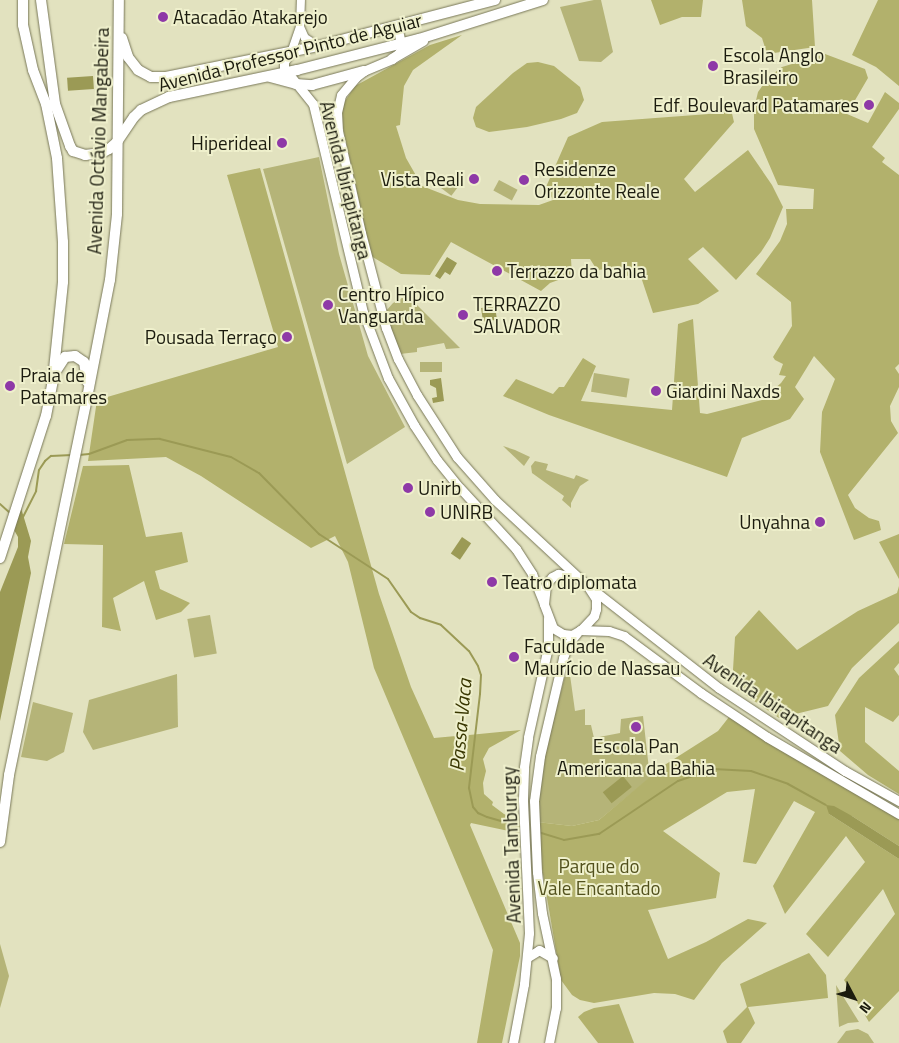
<!DOCTYPE html>
<html>
<head>
<meta charset="utf-8">
<style>
  body { margin:0 }
  #map { position:relative; width:899px; height:1043px; overflow:hidden; background:#e2e2bf; font-family:"Titillium Web",sans-serif }
  div>[style] { position:absolute }
  [style*='--x'] { left:calc(var(--x)*1px); top:calc(var(--y)*1px); width:calc(var(--w)*1px); rotate:calc(var(--a)*1deg) }
  .green>* { inset:0; background:#b5b478; transform-origin:0 0 }
  .forest>* { inset:0; background:#b2b16c }
  .water>* { inset:0; background:#9b9a55; transform-origin:0 0 }
  .stream>* { height:2px; margin:-1px; padding:0 1px; transform-origin:1px; border-radius:1px; background:#9b9a55 }
  .roads { filter:drop-shadow(0 0 1px #797859) drop-shadow(0 0 1px #797859) }
  .tertiary>* { height:8px; margin:-4px; padding:0 4px; transform-origin:4px; border-radius:4px; background:#fff }
  .secondary>* { height:9px; margin:-4.5px; padding:0 4.5px; transform-origin:4.5px; border-radius:4.5px; background:#fff }
  .primary>* { height:10px; margin:-5px; padding:0 5px; transform-origin:5px; border-radius:5px; background:#fff }
  .dots>* { width:14px; height:14px; translate:-50% -50%; box-sizing:border-box; border:2px solid #eff0cc; border-radius:50% }
  span { translate:-50% -50%; white-space:nowrap; text-align:center; line-height:1.15; -webkit-text-stroke:4px #eff0cc; paint-order:stroke }
  .poi-label { font-size:19px; color:#1b1b0e }
  .left { translate:0 -50%; text-align:left }
  .right { translate:-100% -50%; text-align:right }
  .street-label { font-size:19px; color:#1b1b0e }
  .park-label { font-size:19px; color:#52511d }
  .water-label { font-size:20px; color:#383600; font-style:italic }
  .north { position:absolute; left:829px; top:973px; width:50px; height:50px; -webkit-text-stroke:4px #eff0cc; paint-order:stroke; rotate:130deg; font-size:14px; font-weight:700; line-height:20px; text-align:center; color:#1b1b0e }
  .north::after { content:''; display:block; margin:auto; width:18px; height:22px; background:#1b1b0e; clip-path:polygon(50% 0,100% 100%,50% 72%,0 100%) }
</style>
</head>
<body>
<div id="map">
  <div class="green">
    <i style="clip-path:polygon(594px 0,601px 0,613px 52px,601px 62px,579px 61px,560px 7px)"></i>
    <i style="clip-path:polygon(319px 157px,339px 254px,368px 356px,405px 427px,347px 464px,263px 169px)"></i>
    <i style="left:442px;top:175px;width:20px;height:11px;rotate:37deg"></i>
    <i style="left:499px;top:180px;width:21px;height:12px;rotate:28deg"></i>
    <i style="clip-path:polygon(402px 298px,412px 300px,460px 348px,446px 349px,444px 343px,417px 348px,417px 352px,400px 354px,388px 329px,386px 311px,393px 303px)"></i>
    <i style="left:442px;top:362px;width:10px;height:22px;rotate:90deg"></i>
    <i style="left:594px;top:373px;width:36px;height:19px;rotate:9deg"></i>
    <i style="clip-path:polygon(503px 446px,515px 450px,530px 457px,524px 466px)"></i>
    <i style="clip-path:polygon(535px 461px,548px 464px,546px 470px,574px 479px,576px 475px,589px 480px,580px 486px,571px 503px,571px 508px,562px 500px,564px 496px,532px 473px,531px 466px)"></i>
    <i style="left:210px;top:615px;width:39px;height:23px;rotate:80deg"></i>
    <i style="clip-path:polygon(177px 674px,178px 727px,93px 750px,83px 732px,89px 700px)"></i>
    <i style="clip-path:polygon(570px 675px,575px 711px,585px 709px,585px 725px,591px 725px,594px 738px,620px 733px,621px 719px,643px 716px,650px 778px,599px 820px,572px 826px,537px 822px,541px 767px,565px 676px)"></i>
    <i style="clip-path:polygon(33px 702px,73px 713px,64px 752px,47px 761px,21px 757px)"></i>
    <i style="clip-path:polygon(0 944px,9px 976px,0 1008px)"></i>
    <i style="clip-path:polygon(836px 985px,859px 1022px,848px 1023px,839px 1027px)"></i>
    <i style="clip-path:polygon(858px 1029px,868px 1034px,874px 1043px,837px 1043px,846px 1031px)"></i>
  </div>
  <div class="forest">
    <i style="clip-path:polygon(651px 0,703px 0,701px 17px,682px 17px,660px 25px)"></i>
    <i style="clip-path:polygon(742px 0,812px 0,815px 47px,767px 54px,762px 38px,746px 26px)"></i>
    <i style="clip-path:polygon(878px 0,899px 0,899px 86px,876px 67px,852px 55px)"></i>
    <i style="clip-path:polygon(462px 35px,413px 70px,404px 86px,400px 125px,396px 126px,406px 158px,422px 186px,458px 200px,480px 204px,539px 205px,553px 200px,546px 187px,568px 137px,602px 122px,722px 113px,730px 105px,734px 122px,684px 179px,695px 192px,748px 150px,772px 185px,783px 207px,770px 238px,761px 252px,736px 280px,703px 247px,688px 259px,719px 291px,698px 304px,653px 313px,640px 274px,619px 277px,617px 268px,597px 270px,590px 259px,571px 259px,572px 275px,550px 283px,541px 291px,451px 242px,430px 275px,401px 274px,371px 256px,341px 119px,343px 104px,355px 86px,430px 45px)"></i>
    <i style="clip-path:polygon(825px 54px,865px 69px,868px 78px,847px 114px,868px 123px,885px 92px,899px 103px,899px 109px,872px 147px,885px 158px,882px 162px,899px 175px,899px 364px,895px 368px,899px 374px,899px 387px,890px 406px,891px 421px,898px 433px,848px 495px,855px 508px,869px 518px,879px 521px,881px 530px,854px 540px,820px 452px,822px 412px,835px 379px,814px 356px,795px 387px,804px 399px,790px 419px,742px 438px,727px 477px,549px 415px,503px 396px,516px 379px,553px 394px,559px 387px,564px 387px,583px 358px,596px 366px,581px 401px,672px 410px,678px 324px,693px 319px,700px 413px,707px 414px,762px 400px,781px 383px,786px 376px,779px 375px,783px 364px,775px 360px,773px 357px,792px 326px,791px 302px,756px 274px,780px 241px,787px 224px,786px 209px,813px 209px,814px 189px,778px 185px,754px 129px,754px 109px,758px 92px,768px 78px,782px 67px)"></i>
    <i style="clip-path:polygon(538px 62px,554px 66px,580px 87px,584px 100px,577px 113px,561px 119px,527px 127px,489px 132px,476px 127px,473px 118px,476px 107px,513px 73px,527px 63px)"></i>
    <i style="clip-path:polygon(260px 168px,379px 594px,411px 687px,434px 738px,467px 735px,449px 761px,469px 735px,521px 730px,489px 748px,483px 759px,486px 771px,483px 783px,484px 794px,493px 802px,492px 805px,504px 814px,516px 820px,519px 833px,471px 823px,470px 825px,520px 943px,520px 956px,502px 1043px,477px 1043px,493px 950px,374px 668px,348px 562px,335px 536px,311px 548px,201px 476px,166px 457px,88px 461px,97px 400px,278px 347px,227px 175px)"></i>
    <i style="clip-path:polygon(129px 465px,146px 537px,182px 532px,188px 562px,155px 571px,160px 589px,190px 603px,181px 612px,156px 620px,144px 581px,113px 598px,121px 631px,102px 627px,103px 545px,64px 544px,83px 466px)"></i>
    <i style="clip-path:polygon(899px 534px,899px 579px,879px 542px)"></i>
    <i style="clip-path:polygon(899px 586px,899px 623px,852px 668px,828px 706px,779px 718px,732px 686px,735px 637px,759px 610px,797px 650px,858px 611px,897px 593px)"></i>
    <i style="clip-path:polygon(899px 641px,899px 663px,894px 669px,899px 676px,899px 715px,893px 722px,865px 707px,865px 742px,899px 771px,899px 794px,868px 775px,840px 751px,835px 715px,859px 678px)"></i>
    <i style="clip-path:polygon(729px 717px,899px 817px,899px 846px,852px 816px,829px 814px,899px 859px,899px 991px,869px 1022px,844px 980px,895px 914px,883px 889px,828px 957px,806px 934px,865px 862px,846px 836px,785px 914px,773px 886px,815px 812px,794px 801px,756px 864px,743px 862px,755px 789px,727px 792px,663px 831px,720px 873px,716px 898px,648px 910px,668px 959px,706px 942px,748px 919px,767px 923px,722px 963px,694px 1000px,675px 994px,654px 993px,594px 1003px,580px 1000px,572px 995px,561px 980px,538px 845px,537px 822px,572px 826px,599px 820px,663px 766px,718px 731px)"></i>
    <i style="clip-path:polygon(809px 953px,826px 975px,828px 998px,748px 1007px,755px 1023px,741px 1043px,727px 1043px,723px 1031px,747px 1007px,740px 984px)"></i>
    <i style="clip-path:polygon(619px 1004px,634px 1043px,598px 1043px,578px 1017px,584px 1012px,594px 1008px)"></i>
  </div>
  <div class="water">
    <i style="left:93px;top:76px;width:13px;height:26px;rotate:86deg"></i>
    <i style="clip-path:polygon(447px 257px,457px 263px,450px 275px,445px 272px,440px 279px,435px 276px)"></i>
    <i style="left:495px;top:306px;width:14px;height:14px;rotate:82deg"></i>
    <i style="clip-path:polygon(441px 378px,444px 401px,433px 403px,432px 398px,437px 397px,436px 388px,430px 385px,430px 380px)"></i>
    <i style="clip-path:polygon(21px 508px,31px 541px,28px 557px,31px 573px,0 721px,0 592px,18px 547px,18px 537px,13px 528px)"></i>
    <i style="left:462px;top:537px;width:11px;height:20px;rotate:34deg"></i>
    <i style="left:623px;top:776px;width:14px;height:26px;rotate:51deg"></i>
    <i style="clip-path:polygon(826px 805px,834px 806px,852px 816px,899px 846px,899px 859px,829px 814px)"></i>
  </div>
  <div class="stream">
    <i style="--x:79;--y:455;--w:10;--a:-6"></i>
    <i style="--x:89;--y:454;--w:40;--a:-20.2"></i>
    <i style="--x:127;--y:440;--w:33;--a:-2"></i>
    <i style="--x:160;--y:439;--w:73;--a:14.2"></i>
    <i style="--x:231;--y:457;--w:32;--a:30"></i>
    <i style="--x:259;--y:473;--w:86;--a:45.5"></i>
    <i style="--x:319;--y:534;--w:82;--a:33.1"></i>
    <i style="--x:388;--y:579;--w:40;--a:55.1"></i>
    <i style="--x:411;--y:612;--w:11;--a:34"></i>
    <i style="--x:420;--y:618;--w:22;--a:18"></i>
    <i style="--x:441;--y:625;--w:38;--a:43"></i>
    <i style="--x:469;--y:651;--w:17;--a:59"></i>
    <i style="--x:478;--y:666;--w:9;--a:72"></i>
    <i style="--x:481;--y:675;--w:19;--a:93"></i>
    <i style="--x:480;--y:694;--w:95;--a:96.7"></i>
    <i style="--x:469;--y:788;--w:19;--a:78"></i>
    <i style="--x:473;--y:807;--w:8;--a:50"></i>
    <i style="--x:478;--y:813;--w:10;--a:24"></i>
    <i style="--x:487;--y:817;--w:36;--a:16"></i>
    <i style="--x:0;--y:504;--w:15;--a:42"></i>
    <i style="--x:23;--y:517;--w:29;--a:-63"></i>
    <i style="--x:36;--y:491;--w:21;--a:-82"></i>
    <i style="--x:39;--y:470;--w:11;--a:-56"></i>
    <i style="--x:45;--y:461;--w:8;--a:-40"></i>
    <i style="--x:51;--y:456;--w:21;--a:-3"></i>
    <i style="--x:538;--y:832;--w:27;--a:17"></i>
    <i style="--x:564;--y:840;--w:36;--a:-10"></i>
    <i style="--x:599;--y:834;--w:95;--a:-33.9"></i>
    <i style="--x:678;--y:781;--w:37;--a:-19"></i>
    <i style="--x:713;--y:769;--w:38;--a:3"></i>
    <i style="--x:751;--y:771;--w:39;--a:19"></i>
    <i style="--x:788;--y:784;--w:43;--a:28.9"></i>
  </div>
  <div class="roads">
    <div class="tertiary">
      <i style="--x:300;--y:27;--w:12;--a:66"></i>
      <i style="--x:305;--y:38;--w:15;--a:32"></i>
      <i style="--x:292;--y:50;--w:24;--a:-71"></i>
      <i style="--x:300;--y:27;--w:27;--a:-88"></i>
    </div>
    <div class="secondary">
      <i style="--x:397;--y:26;--w:22;--a:77"></i>
      <i style="--x:402;--y:47;--w:7;--a:117"></i>
      <i style="--x:399;--y:53;--w:9;--a:139"></i>
      <i style="--x:392;--y:59;--w:30;--a:157"></i>
      <i style="--x:364;--y:71;--w:10;--a:143"></i>
      <i style="--x:356;--y:77;--w:23;--a:130"></i>
      <i style="--x:341;--y:95;--w:17;--a:103"></i>
      <i style="--x:337;--y:112;--w:19;--a:87"></i>
      <i style="--x:338;--y:131;--w:105;--a:77.3"></i>
      <i style="--x:361;--y:233;--w:98;--a:75.3"></i>
      <i style="--x:386;--y:328;--w:33;--a:69"></i>
      <i style="--x:398;--y:359;--w:41;--a:62.2"></i>
      <i style="--x:417;--y:395;--w:74;--a:57.2"></i>
      <i style="--x:457;--y:457;--w:57;--a:48.5"></i>
      <i style="--x:495;--y:500;--w:115;--a:42.9"></i>
      <i style="--x:292;--y:50;--w:14;--a:124"></i>
      <i style="--x:284;--y:62;--w:6;--a:90"></i>
      <i style="--x:284;--y:68;--w:46;--a:51.1"></i>
      <i style="--x:313;--y:104;--w:214;--a:76.5"></i>
      <i style="--x:363;--y:312;--w:71;--a:69.3"></i>
      <i style="--x:388;--y:378;--w:54;--a:61"></i>
      <i style="--x:414;--y:425;--w:42;--a:56.7"></i>
      <i style="--x:437;--y:460;--w:36;--a:51"></i>
      <i style="--x:460;--y:488;--w:83;--a:47.4"></i>
      <i style="--x:516;--y:549;--w:30;--a:57"></i>
      <i style="--x:532;--y:574;--w:32;--a:68"></i>
      <i style="--x:558;--y:574;--w:21;--a:11"></i>
      <i style="--x:579;--y:578;--w:11;--a:41"></i>
      <i style="--x:587;--y:585;--w:17;--a:57"></i>
      <i style="--x:596;--y:599;--w:10;--a:90"></i>
      <i style="--x:596;--y:609;--w:7;--a:106"></i>
      <i style="--x:594;--y:616;--w:18;--a:133"></i>
      <i style="--x:582;--y:629;--w:12;--a:149"></i>
      <i style="--x:572;--y:635;--w:9;--a:-174"></i>
      <i style="--x:563;--y:634;--w:12;--a:-149"></i>
      <i style="--x:553;--y:628;--w:26;--a:-111"></i>
      <i style="--x:544;--y:604;--w:20;--a:-84"></i>
      <i style="--x:546;--y:584;--w:9;--a:-49"></i>
      <i style="--x:552;--y:577;--w:7;--a:-27"></i>
      <i style="--x:587;--y:585;--w:167;--a:38"></i>
      <i style="--x:719;--y:688;--w:151;--a:33.4"></i>
      <i style="--x:845;--y:771;--w:62;--a:29.1"></i>
      <i style="--x:580;--y:630;--w:29;--a:2"></i>
      <i style="--x:609;--y:631;--w:16;--a:18"></i>
      <i style="--x:624;--y:636;--w:96;--a:36.5"></i>
      <i style="--x:701;--y:693;--w:79;--a:33.7"></i>
      <i style="--x:767;--y:737;--w:153;--a:30.3"></i>
      <i style="--x:528;--y:957;--w:13;--a:-32"></i>
      <i style="--x:539;--y:950;--w:16;--a:30"></i>
      <i style="--x:513;--y:1043;--w:60;--a:-79.4"></i>
      <i style="--x:524;--y:984;--w:51;--a:-84.4"></i>
      <i style="--x:529;--y:933;--w:134;--a:-92.6"></i>
      <i style="--x:523;--y:799;--w:32;--a:-88"></i>
      <i style="--x:524;--y:767;--w:30;--a:-82"></i>
      <i style="--x:528;--y:737;--w:92;--a:-77.5"></i>
      <i style="--x:548;--y:647;--w:29;--a:-90"></i>
      <i style="--x:549;--y:1043;--w:36;--a:-79"></i>
      <i style="--x:556;--y:1008;--w:29;--a:-90"></i>
      <i style="--x:556;--y:979;--w:67;--a:-102"></i>
      <i style="--x:542;--y:913;--w:41;--a:-97"></i>
      <i style="--x:537;--y:872;--w:71;--a:-92.4"></i>
      <i style="--x:534;--y:801;--w:45;--a:-82.4"></i>
      <i style="--x:540;--y:756;--w:101;--a:-76.8"></i>
      <i style="--x:563;--y:658;--w:15;--a:-70"></i>
      <i style="--x:568;--y:644;--w:14;--a:-51"></i>
    </div>
    <div class="primary">
      <i style="--x:41;--y:0;--w:105;--a:82.3"></i>
      <i style="--x:55;--y:104;--w:45;--a:70.3"></i>
      <i style="--x:70;--y:146;--w:6;--a:59"></i>
      <i style="--x:73;--y:151;--w:13;--a:18"></i>
      <i style="--x:85;--y:155;--w:17;--a:-7"></i>
      <i style="--x:102;--y:153;--w:8;--a:-30"></i>
      <i style="--x:109;--y:149;--w:11;--a:-41"></i>
      <i style="--x:117;--y:142;--w:30;--a:-56"></i>
      <i style="--x:134;--y:117;--w:10;--a:-45"></i>
      <i style="--x:141;--y:110;--w:31;--a:-25"></i>
      <i style="--x:169;--y:97;--w:131;--a:-11.9"></i>
      <i style="--x:297;--y:70;--w:126;--a:-14.3"></i>
      <i style="--x:419;--y:39;--w:130;--a:-17.5"></i>
      <i style="--x:122;--y:38;--w:20;--a:72"></i>
      <i style="--x:128;--y:57;--w:16;--a:52"></i>
      <i style="--x:138;--y:70;--w:15;--a:28"></i>
      <i style="--x:151;--y:77;--w:15;--a:0"></i>
      <i style="--x:166;--y:77;--w:155;--a:-11.5"></i>
      <i style="--x:318;--y:46;--w:183;--a:-14.6"></i>
      <i style="--x:392;--y:59;--w:36;--a:-30"></i>
      <i style="--x:270;--y:77;--w:27;--a:15"></i>
      <i style="--x:296;--y:84;--w:16;--a:4"></i>
      <i style="--x:312;--y:85;--w:54;--a:-15.1"></i>
      <i style="--x:56;--y:371;--w:17;--a:-57"></i>
      <i style="--x:65;--y:357;--w:10;--a:-6"></i>
      <i style="--x:75;--y:356;--w:11;--a:34"></i>
      <i style="--x:84;--y:362;--w:20;--a:81"></i>
      <i style="--x:0;--y:558;--w:149;--a:-72.1"></i>
      <i style="--x:46;--y:416;--w:38;--a:-79"></i>
      <i style="--x:53;--y:379;--w:98;--a:-84.1"></i>
      <i style="--x:63;--y:282;--w:40;--a:-90"></i>
      <i style="--x:63;--y:242;--w:84;--a:-94.1"></i>
      <i style="--x:57;--y:158;--w:55;--a:-101.5"></i>
      <i style="--x:46;--y:104;--w:36;--a:-111"></i>
      <i style="--x:33;--y:70;--w:46;--a:-102.5"></i>
      <i style="--x:23;--y:25;--w:25;--a:-90"></i>
      <i style="--x:0;--y:842;--w:68;--a:-82.3"></i>
      <i style="--x:9;--y:775;--w:385;--a:-78.3"></i>
      <i style="--x:87;--y:398;--w:120;--a:-79"></i>
      <i style="--x:110;--y:280;--w:66;--a:-83.9"></i>
      <i style="--x:117;--y:214;--w:214;--a:-89.5"></i>
    </div>
  </div>
  <div class="dots">
    <i style="left:163px;top:17px;background:#8e39a7"></i>
    <i style="left:713px;top:66px;background:#8e39a7"></i>
    <i style="left:869px;top:105px;background:#8e39a7"></i>
    <i style="left:282px;top:143px;background:#8e39a7"></i>
    <i style="left:474px;top:179px;background:#8e39a7"></i>
    <i style="left:524px;top:180px;background:#8e39a7"></i>
    <i style="left:497px;top:271px;background:#8e39a7"></i>
    <i style="left:328px;top:305px;background:#8e39a7"></i>
    <i style="left:463px;top:315px;background:#8e39a7"></i>
    <i style="left:287px;top:337px;background:#8e39a7"></i>
    <i style="left:10px;top:386px;background:#8e39a7"></i>
    <i style="left:656px;top:391px;background:#8e39a7"></i>
    <i style="left:408px;top:488px;background:#8e39a7"></i>
    <i style="left:430px;top:512px;background:#8e39a7"></i>
    <i style="left:820px;top:522px;background:#8e39a7"></i>
    <i style="left:492px;top:582px;background:#8e39a7"></i>
    <i style="left:514px;top:657px;background:#8e39a7"></i>
    <i style="left:636px;top:727px;background:#8e39a7"></i>
  </div>
  <div class="poi-label">
    <span class="left" style="left:173px;top:17px">Atacadão Atakarejo</span>
    <span class="left" style="left:723px;top:66px">Escola Anglo<br>Brasileiro</span>
    <span class="right" style="left:859px;top:105px">Edf. Boulevard Patamares</span>
    <span class="right" style="left:272px;top:143px">Hiperideal</span>
    <span class="left" style="left:534px;top:180px">Residenze<br>Orizzonte Reale</span>
    <span class="right" style="left:464px;top:179px">Vista Reali</span>
    <span class="left" style="left:507px;top:271px">Terrazzo da bahia</span>
    <span class="left" style="left:338px;top:305px">Centro Hípico<br>Vanguarda</span>
    <span class="left" style="left:473px;top:315px">TERRAZZO<br>SALVADOR</span>
    <span class="right" style="left:277px;top:337px">Pousada Terraço</span>
    <span class="left" style="left:20px;top:386px">Praia de<br>Patamares</span>
    <span class="left" style="left:666px;top:391px">Giardini Naxds</span>
    <span class="left" style="left:418px;top:488px">Unirb</span>
    <span class="left" style="left:440px;top:512px">UNIRB</span>
    <span class="right" style="left:810px;top:522px">Unyahna</span>
    <span class="left" style="left:502px;top:582px">Teatro diplomata</span>
    <span class="left" style="left:524px;top:657px">Faculdade<br>Maurício de Nassau</span>
    <span style="left:636px;top:757px">Escola Pan<br>Americana da Bahia</span>
  </div>
  <div class="street-label">
    <span style="left:290px;top:52px;rotate:-14deg">Avenida Professor Pinto de Aguiar</span>
    <span style="left:98px;top:141px;rotate:-88deg">Avenida Octávio Mangabeira</span>
    <span style="left:346px;top:180px;rotate:76deg">Avenida Ibirapitanga</span>
    <span style="left:773px;top:703px;rotate:34deg">Avenida Ibirapitanga</span>
    <span style="left:511px;top:845px;rotate:-92deg">Avenida Tamburugy</span>
  </div>
  <div class="park-label">
    <span style="left:599px;top:877px">Parque do<br>Vale Encantado</span>
  </div>
  <div class="water-label">
    <span style="left:460px;top:725px;rotate:-85deg">Passa-Vaca</span>
  </div>
  <div class="north">N</div>
</div>
</body>
</html>
